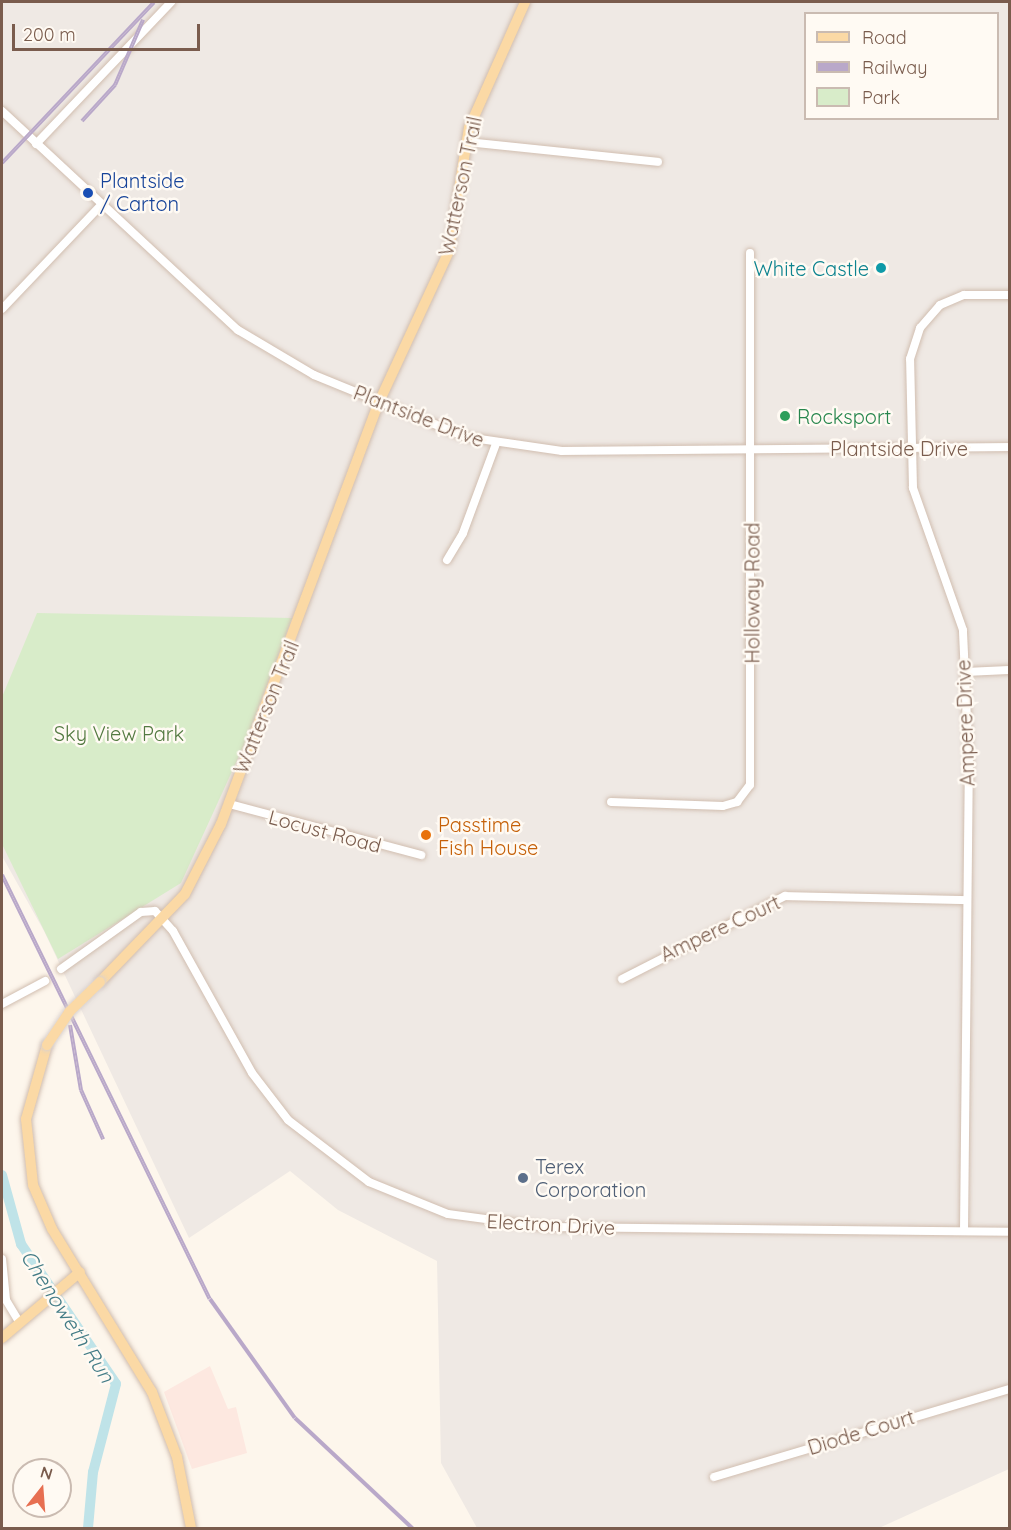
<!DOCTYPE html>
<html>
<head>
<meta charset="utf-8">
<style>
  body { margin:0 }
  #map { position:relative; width:1011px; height:1530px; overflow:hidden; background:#fdf6ec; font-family:Quicksand,sans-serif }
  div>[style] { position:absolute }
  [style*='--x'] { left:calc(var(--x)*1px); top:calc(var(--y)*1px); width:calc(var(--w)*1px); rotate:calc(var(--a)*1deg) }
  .commercial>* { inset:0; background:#fde8e0 }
  .industrial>* { inset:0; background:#efe9e4 }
  .green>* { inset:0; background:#d8ecc9 }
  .river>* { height:10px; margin:-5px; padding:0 5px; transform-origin:5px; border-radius:5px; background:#bfe3e8 }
  .roads { filter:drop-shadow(0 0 2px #d1beb0) drop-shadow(0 0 2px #d1beb0) }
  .minor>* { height:8px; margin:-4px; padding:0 4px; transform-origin:4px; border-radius:4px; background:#fff }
  .major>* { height:10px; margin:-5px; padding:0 5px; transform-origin:5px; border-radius:5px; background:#fbd9a5 }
  .rail>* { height:4px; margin-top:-2px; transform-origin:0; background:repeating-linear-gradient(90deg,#fffaf3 0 4.5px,#b9a8c9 0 9px); box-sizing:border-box; border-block:2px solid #b9a8c9 }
  .bridges { filter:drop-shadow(0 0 2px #dad1cd) drop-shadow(0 0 2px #dad1cd) }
  .major-bridge>* { height:10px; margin:-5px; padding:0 5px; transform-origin:5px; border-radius:5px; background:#fbd9a5 }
  .dots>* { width:16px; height:16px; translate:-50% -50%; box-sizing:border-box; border:3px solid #fffaf3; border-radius:50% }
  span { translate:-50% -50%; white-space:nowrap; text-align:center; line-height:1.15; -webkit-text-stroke:5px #fffaf3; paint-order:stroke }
  .transit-label { font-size:20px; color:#164399 }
  .left { translate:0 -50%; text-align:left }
  .street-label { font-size:20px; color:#7a5c4d }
  .culture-label { font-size:20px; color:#0d838f }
  .right { translate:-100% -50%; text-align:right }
  .leisure-label { font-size:20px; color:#27864d }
  .park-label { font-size:20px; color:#537a41 }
  .food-label { font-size:20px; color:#c56008 }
  .service-label { font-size:20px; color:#4e5e75 }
  .water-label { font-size:21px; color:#437c86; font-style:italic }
  .frame { position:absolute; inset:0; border:3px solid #7a5c4d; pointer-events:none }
  .legend { position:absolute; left:804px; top:12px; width:195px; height:108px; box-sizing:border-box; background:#fffaf3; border:2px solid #cabbb1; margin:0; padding:8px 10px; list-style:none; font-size:18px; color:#7a5c4d }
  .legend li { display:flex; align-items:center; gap:12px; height:30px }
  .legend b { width:30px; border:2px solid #cabbb1 }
  .north { position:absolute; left:12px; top:1458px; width:60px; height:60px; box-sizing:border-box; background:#fffaf3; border:2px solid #cabbb1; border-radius:50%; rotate:17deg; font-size:16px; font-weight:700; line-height:24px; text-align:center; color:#7a5c4d }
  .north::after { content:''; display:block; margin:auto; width:21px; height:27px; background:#e76f51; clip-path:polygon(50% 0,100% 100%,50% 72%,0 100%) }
  .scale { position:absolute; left:12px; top:24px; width:188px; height:27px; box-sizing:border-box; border:3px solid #7a5c4d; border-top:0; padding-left:8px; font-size:18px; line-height:21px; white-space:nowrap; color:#7a5c4d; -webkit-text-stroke:4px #fffaf3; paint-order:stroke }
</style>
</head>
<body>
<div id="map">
  <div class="commercial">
    <i style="clip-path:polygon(210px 1366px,228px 1409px,236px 1407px,247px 1453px,192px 1469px,164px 1392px)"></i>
  </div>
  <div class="industrial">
    <i style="clip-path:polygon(evenodd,2px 2px,1009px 2px,1009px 1469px,879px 1528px,477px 1528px,441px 1463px,437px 1261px,338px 1210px,290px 1171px,189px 1238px,44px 931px,2px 856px,2px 2px,806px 14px,998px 14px,998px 118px,806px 118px,806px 14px)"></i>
  </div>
  <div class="green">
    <i style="clip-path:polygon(37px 613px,292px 618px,245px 743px,181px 883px,58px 959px,2px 844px,2px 697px)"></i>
  </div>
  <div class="river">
    <i style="--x:2;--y:1175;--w:72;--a:74.6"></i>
    <i style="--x:21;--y:1244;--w:169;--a:55.8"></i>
    <i style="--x:116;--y:1384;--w:91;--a:104.6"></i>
    <i style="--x:93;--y:1472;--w:56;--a:95.1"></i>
  </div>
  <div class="roads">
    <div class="minor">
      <i style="--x:2;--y:111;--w:322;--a:42.9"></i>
      <i style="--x:238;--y:330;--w:88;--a:30.6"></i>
      <i style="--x:314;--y:375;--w:164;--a:22.2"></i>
      <i style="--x:466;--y:437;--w:97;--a:8.3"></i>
      <i style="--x:562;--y:451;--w:448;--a:-0.5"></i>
      <i style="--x:466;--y:142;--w:193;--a:5.9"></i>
      <i style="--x:36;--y:144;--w:196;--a:-46.4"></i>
      <i style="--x:2;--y:309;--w:144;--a:-46.4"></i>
      <i style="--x:447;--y:560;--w:31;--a:-59"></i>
      <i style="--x:463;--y:533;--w:95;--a:-69.7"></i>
      <i style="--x:964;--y:672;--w:46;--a:-2.5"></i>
      <i style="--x:611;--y:802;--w:112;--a:2"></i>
      <i style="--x:723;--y:806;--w:15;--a:-16"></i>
      <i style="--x:737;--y:802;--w:21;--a:-53"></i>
      <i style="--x:750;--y:785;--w:532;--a:-90"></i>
      <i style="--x:229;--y:804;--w:199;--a:14.9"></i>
      <i style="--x:61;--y:969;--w:98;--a:-35.5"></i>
      <i style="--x:141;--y:912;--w:14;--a:-4"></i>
      <i style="--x:155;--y:911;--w:27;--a:48"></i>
      <i style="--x:173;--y:931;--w:162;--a:60.9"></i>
      <i style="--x:252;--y:1073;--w:59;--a:52.5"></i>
      <i style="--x:288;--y:1120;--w:102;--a:37.4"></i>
      <i style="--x:369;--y:1182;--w:85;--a:22.1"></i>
      <i style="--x:448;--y:1214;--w:99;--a:7.6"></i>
      <i style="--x:546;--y:1227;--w:464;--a:0.6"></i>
      <i style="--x:622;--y:979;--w:183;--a:-27"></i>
      <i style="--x:785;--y:896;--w:182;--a:1.3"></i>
      <i style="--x:2;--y:1004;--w:49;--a:-28.1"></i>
      <i style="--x:964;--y:1231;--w:467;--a:-89.4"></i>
      <i style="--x:969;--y:764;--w:134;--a:-92.6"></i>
      <i style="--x:963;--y:630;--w:151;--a:-109.4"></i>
      <i style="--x:913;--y:488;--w:129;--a:-91.3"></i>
      <i style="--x:910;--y:359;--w:33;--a:-72"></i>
      <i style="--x:920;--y:328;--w:30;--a:-49"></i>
      <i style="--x:940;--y:305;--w:26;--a:-23"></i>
      <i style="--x:964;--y:295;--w:46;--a:0"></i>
      <i style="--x:2;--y:1259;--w:41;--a:84.4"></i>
      <i style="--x:6;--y:1300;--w:23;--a:59"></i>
      <i style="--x:714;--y:1477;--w:309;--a:-16.6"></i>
    </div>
    <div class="major">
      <i style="--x:100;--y:982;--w:122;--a:-46"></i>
      <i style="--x:185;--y:894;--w:79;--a:-62.8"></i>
      <i style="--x:221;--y:824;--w:451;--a:-69.5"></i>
      <i style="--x:379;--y:402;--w:166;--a:-65.1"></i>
      <i style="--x:449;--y:251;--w:125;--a:-80.8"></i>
      <i style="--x:469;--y:128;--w:138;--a:-66"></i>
      <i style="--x:47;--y:1045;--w:77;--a:105.8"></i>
      <i style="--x:26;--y:1119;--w:66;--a:83.9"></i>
      <i style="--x:33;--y:1185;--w:48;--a:66.6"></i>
      <i style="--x:52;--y:1229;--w:191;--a:58.5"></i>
      <i style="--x:152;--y:1392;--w:70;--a:69"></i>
      <i style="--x:177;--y:1457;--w:72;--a:78.8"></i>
      <i style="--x:2;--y:1338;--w:102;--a:-40.2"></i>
    </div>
  </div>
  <div class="rail">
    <i style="--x:82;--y:121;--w:49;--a:-47.5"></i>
    <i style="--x:115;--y:85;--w:71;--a:-66.7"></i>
    <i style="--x:2;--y:163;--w:221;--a:-46.6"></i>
    <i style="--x:2;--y:875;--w:472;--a:63.9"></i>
    <i style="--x:210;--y:1299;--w:146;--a:54.5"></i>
    <i style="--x:295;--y:1418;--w:161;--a:43.2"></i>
    <i style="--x:70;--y:1025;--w:66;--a:80.4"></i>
    <i style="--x:81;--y:1090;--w:54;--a:65.8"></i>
  </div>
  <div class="bridges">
    <div class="major-bridge">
      <i style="--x:47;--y:1045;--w:40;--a:-56"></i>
      <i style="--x:69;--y:1012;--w:43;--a:-44.1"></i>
    </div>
  </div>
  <div class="dots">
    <i style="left:88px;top:193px;background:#1a4fb4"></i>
    <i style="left:881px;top:268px;background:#0f9aa8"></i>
    <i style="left:785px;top:416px;background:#2e9e5b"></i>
    <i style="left:426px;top:835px;background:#e8710a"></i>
    <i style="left:523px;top:1178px;background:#5c6f8a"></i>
  </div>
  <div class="transit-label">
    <span class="left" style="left:100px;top:192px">Plantside<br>/ Carton</span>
  </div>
  <div class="street-label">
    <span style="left:460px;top:186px;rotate:-78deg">Watterson Trail</span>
    <span style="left:419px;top:416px;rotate:21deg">Plantside Drive</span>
    <span style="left:899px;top:448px">Plantside Drive</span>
    <span style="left:752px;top:593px;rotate:-90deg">Holloway Road</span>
    <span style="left:266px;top:707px;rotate:-68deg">Watterson Trail</span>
    <span style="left:965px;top:723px;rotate:-92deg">Ampere Drive</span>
    <span style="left:325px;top:831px;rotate:15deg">Locust Road</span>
    <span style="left:720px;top:928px;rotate:-25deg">Ampere Court</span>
    <span style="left:551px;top:1224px;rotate:3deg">Electron Drive</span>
    <span style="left:861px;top:1432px;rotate:-17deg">Diode Court</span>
  </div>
  <div class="culture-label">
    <span class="right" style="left:869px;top:268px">White Castle</span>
  </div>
  <div class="leisure-label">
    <span class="left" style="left:797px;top:416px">Rocksport</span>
  </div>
  <div class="park-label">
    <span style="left:119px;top:733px">Sky View Park</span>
  </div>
  <div class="food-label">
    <span class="left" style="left:438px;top:836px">Passtime<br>Fish House</span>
  </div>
  <div class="service-label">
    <span class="left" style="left:535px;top:1178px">Terex<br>Corporation</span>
  </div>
  <div class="water-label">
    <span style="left:68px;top:1316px;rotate:57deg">Chenoweth Run</span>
  </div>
  <div class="frame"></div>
  <ul class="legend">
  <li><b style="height:8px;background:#fbd9a5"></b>Road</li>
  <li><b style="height:8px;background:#b9a8c9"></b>Railway</li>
  <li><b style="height:16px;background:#d8ecc9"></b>Park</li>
  </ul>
  <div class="north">N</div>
  <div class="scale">200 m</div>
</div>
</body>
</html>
